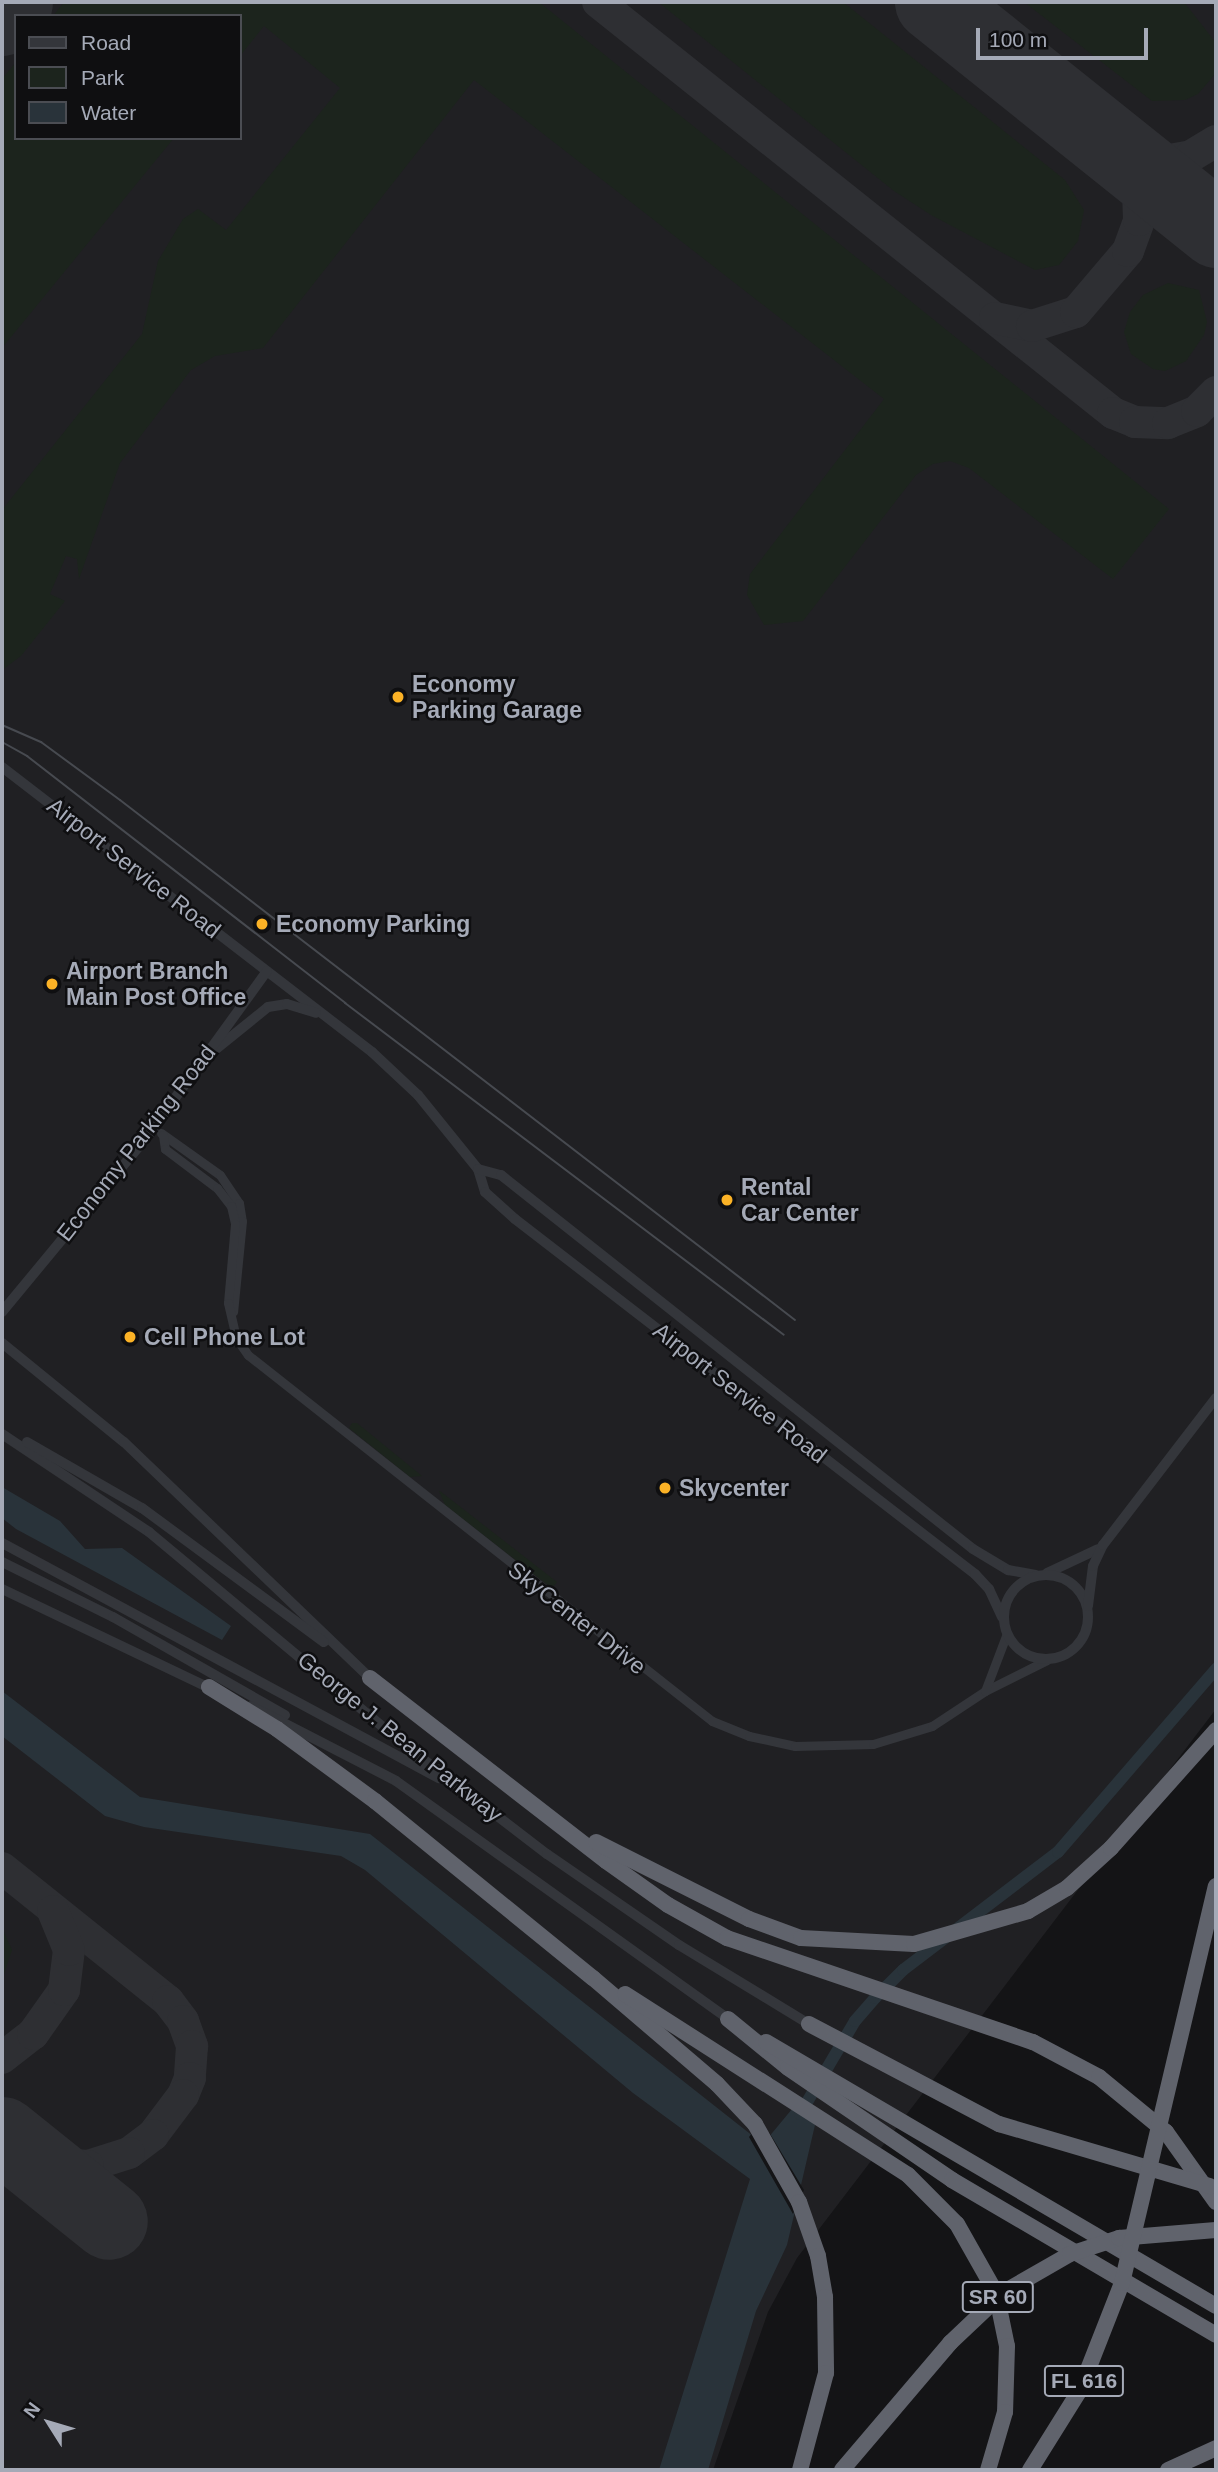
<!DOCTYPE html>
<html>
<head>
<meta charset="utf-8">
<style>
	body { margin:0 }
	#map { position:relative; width:1218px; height:2472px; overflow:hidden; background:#141416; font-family:Helvetica,sans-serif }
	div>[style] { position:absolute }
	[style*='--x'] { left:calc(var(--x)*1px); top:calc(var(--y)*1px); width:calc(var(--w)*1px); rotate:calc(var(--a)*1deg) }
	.built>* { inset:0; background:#202023 }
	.green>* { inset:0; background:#1c241d }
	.water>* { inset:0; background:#29333a }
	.pier>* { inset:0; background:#141416 }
	.canal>* { height:12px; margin:-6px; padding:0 6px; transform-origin:6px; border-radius:6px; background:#29333a }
	.taxiway>* { height:32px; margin:-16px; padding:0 16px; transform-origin:16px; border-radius:16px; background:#2e2f33 }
	.runway>* { height:77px; margin:-38.5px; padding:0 38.5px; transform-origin:38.5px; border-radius:38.5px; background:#2e2f33 }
	.minor>* { height:9px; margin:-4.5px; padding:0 4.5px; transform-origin:4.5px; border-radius:4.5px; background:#34363b }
	.tertiary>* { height:10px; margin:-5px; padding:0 5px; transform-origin:5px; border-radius:5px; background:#34363b }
	.tertiary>.ring { margin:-5px; padding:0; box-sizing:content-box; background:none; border:10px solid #34363b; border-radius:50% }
	.motorway>* { height:16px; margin:-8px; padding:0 8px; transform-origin:8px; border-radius:8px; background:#60636c }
	.tram>* { height:2px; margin:-1px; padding:0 1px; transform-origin:1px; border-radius:1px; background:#474a50 }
	.dots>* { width:19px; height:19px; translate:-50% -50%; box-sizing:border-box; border:4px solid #0f0f11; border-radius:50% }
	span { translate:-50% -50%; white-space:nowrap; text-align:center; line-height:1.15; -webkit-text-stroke:5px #0f0f11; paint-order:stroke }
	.shield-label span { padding:2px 5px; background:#0f0f11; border:2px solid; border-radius:5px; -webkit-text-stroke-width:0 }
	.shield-label { font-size:21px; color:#a5aab7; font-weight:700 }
	.poi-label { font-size:23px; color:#a5aab7; font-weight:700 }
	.left { translate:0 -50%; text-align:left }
	.street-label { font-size:23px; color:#a5aab7 }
	.frame { position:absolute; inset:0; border:4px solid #a5aab7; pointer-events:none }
	.legend { position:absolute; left:14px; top:14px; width:228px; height:126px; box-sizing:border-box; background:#0f0f11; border:2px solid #4b4d53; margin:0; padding:9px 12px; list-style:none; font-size:21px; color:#a5aab7 }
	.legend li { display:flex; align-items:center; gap:14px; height:35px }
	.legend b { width:35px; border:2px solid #4b4d53 }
	.north { position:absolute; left:14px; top:2388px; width:70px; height:70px; -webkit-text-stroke:5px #0f0f11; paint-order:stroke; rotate:307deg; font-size:19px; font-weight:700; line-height:28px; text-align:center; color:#a5aab7 }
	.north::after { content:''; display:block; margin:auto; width:24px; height:32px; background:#a5aab7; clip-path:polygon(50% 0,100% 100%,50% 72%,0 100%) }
	.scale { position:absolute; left:976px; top:28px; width:172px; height:32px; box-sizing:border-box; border:4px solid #a5aab7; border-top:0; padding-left:9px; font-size:21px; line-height:24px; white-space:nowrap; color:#a5aab7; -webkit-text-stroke:5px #0f0f11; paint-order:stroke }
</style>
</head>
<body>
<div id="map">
	<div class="built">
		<div style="clip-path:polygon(evenodd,2px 2px,1216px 2px,1216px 1709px,797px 2258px,768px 2312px,713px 2470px,2px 2470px,2px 2px,16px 16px,240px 16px,240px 138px,16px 138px,16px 16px)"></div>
	</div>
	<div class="green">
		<div style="clip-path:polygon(64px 2px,539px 2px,1169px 509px,1113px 579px,969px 468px,950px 461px,933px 464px,916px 475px,803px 621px,764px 625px,747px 595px,750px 574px,884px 399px,474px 80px,263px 348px,215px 356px,191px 370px,120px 463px,79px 579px,77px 559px,66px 556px,50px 594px,65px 601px,21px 656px,2px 670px,2px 510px,142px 334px,158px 261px,183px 219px,198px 209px,226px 230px,340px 88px,264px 26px,240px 56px,240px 16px,53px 16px)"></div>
		<div style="clip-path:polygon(658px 2px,843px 2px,1065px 180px,1084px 210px,1078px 241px,1059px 265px,1035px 270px,931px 215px,894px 191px)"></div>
		<div style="clip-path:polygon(1024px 2px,1184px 2px,1216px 43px,1216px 73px,1198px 94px,1185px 100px,1152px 101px)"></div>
		<div style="clip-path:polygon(16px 62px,16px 138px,174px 138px,2px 348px,2px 79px)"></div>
		<div style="clip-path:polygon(1168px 283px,1199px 290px,1207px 322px,1204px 335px,1186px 361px,1165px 371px,1153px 369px,1131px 354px,1124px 332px,1130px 312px,1143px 295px)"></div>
		<div style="clip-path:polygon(352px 1423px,357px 1423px,422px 1476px,410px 1477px,349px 1428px)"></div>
		<div style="clip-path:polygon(439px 1491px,440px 1491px,557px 1582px,552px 1588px,540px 1579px,445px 1505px)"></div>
		<div style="clip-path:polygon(2px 1928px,12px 1950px,2px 1980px)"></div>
	</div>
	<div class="water">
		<div style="clip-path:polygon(2px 1487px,60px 1521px,85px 1549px,122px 1548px,231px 1626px,222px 1640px,16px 1529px,2px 1518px)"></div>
		<div style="clip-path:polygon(2px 1691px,140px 1797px,370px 1834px,763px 2144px,797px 2103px,815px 2125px,787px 2245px,756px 2311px,708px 2470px,659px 2470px,750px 2179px,633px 2093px,365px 1870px,341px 1856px,144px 1827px,105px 1816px,2px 1736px)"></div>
	</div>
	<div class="pier">
		<div style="clip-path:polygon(753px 2132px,762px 2139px,769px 2132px,804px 2190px,793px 2214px,749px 2137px)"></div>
	</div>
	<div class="canal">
		<div style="--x:800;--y:2114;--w:108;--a:-59.4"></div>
		<div style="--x:855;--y:2021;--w:30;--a:-49"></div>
		<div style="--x:875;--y:1998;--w:40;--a:-45"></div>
		<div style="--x:903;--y:1970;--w:195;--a:-37.3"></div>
		<div style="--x:1058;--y:1852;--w:242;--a:-49.2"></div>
	</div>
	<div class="taxiway">
		<div style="--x:598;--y:2;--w:659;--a:38.59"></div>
		<div style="--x:1113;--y:413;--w:24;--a:22"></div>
		<div style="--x:1135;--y:422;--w:33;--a:2"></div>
		<div style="--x:1168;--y:423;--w:31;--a:-22"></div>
		<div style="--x:1197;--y:411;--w:27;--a:-45"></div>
		<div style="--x:1113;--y:143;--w:31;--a:27"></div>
		<div style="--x:1141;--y:157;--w:23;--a:10"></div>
		<div style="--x:1164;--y:161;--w:27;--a:-10"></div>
		<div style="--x:1191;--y:156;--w:29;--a:-31"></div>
		<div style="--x:995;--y:318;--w:38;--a:12"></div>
		<div style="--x:1032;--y:326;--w:46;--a:-17.7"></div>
		<div style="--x:1076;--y:312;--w:80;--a:-49.6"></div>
		<div style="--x:1128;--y:251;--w:33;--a:-70"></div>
		<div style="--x:1139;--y:220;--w:30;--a:-92"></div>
		<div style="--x:1138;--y:190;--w:36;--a:-117"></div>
		<div style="--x:1122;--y:158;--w:120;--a:-140.7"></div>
		<div style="--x:2;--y:1868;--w:213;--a:38.7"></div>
		<div style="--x:168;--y:2001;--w:25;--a:53"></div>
		<div style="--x:183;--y:2021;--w:27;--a:70"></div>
		<div style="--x:192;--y:2046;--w:32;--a:94"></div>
		<div style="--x:190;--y:2078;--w:18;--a:112"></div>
		<div style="--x:183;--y:2095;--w:50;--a:126.9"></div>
		<div style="--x:153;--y:2135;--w:30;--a:143"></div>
		<div style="--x:129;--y:2153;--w:43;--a:162.4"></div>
		<div style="--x:88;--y:2166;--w:40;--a:-175.7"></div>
		<div style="--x:48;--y:2163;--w:23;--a:-160"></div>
		<div style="--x:2;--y:2058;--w:39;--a:-38"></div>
		<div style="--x:33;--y:2034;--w:54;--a:-54.8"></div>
		<div style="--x:64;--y:1990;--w:40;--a:-82.9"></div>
		<div style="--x:69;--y:1950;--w:42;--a:-112.3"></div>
	</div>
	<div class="runway">
		<div style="--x:933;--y:2;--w:363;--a:38.7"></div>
		<div style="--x:2;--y:17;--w:19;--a:-51"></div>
		<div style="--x:2;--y:2135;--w:137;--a:38.8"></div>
	</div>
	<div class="minor">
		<div style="--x:161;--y:1133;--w:72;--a:35.4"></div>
		<div style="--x:220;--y:1175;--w:34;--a:56"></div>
		<div style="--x:239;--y:1203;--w:18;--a:81"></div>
		<div style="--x:242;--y:1221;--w:91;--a:95.6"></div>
		<div style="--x:163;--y:1135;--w:14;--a:82"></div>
		<div style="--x:165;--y:1149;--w:65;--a:36.9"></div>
		<div style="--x:217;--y:1188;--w:23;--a:52"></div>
		<div style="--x:231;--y:1206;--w:18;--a:77"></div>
		<div style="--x:235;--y:1224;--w:79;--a:95.1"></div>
		<div style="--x:228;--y:1303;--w:36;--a:77"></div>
		<div style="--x:236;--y:1338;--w:21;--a:55"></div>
		<div style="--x:248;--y:1355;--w:591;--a:38.27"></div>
		<div style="--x:712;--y:1721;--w:40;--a:22"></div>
		<div style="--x:749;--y:1736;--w:47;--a:12.3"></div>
		<div style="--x:795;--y:1746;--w:78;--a:-1.5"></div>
		<div style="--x:873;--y:1744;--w:62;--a:-17"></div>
		<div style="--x:932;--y:1726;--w:64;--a:-33.4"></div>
		<div style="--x:985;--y:1691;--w:69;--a:-26.6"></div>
		<div style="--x:985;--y:1691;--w:62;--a:-69.2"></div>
	</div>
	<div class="tertiary">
		<div style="--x:2;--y:767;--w:467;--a:37.6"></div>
		<div style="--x:372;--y:1052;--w:63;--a:43.1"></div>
		<div style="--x:418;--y:1095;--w:95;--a:51"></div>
		<div style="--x:478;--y:1169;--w:24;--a:73"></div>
		<div style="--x:485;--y:1192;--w:40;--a:42"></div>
		<div style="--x:515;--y:1219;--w:581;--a:37.66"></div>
		<div style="--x:975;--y:1574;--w:21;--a:47"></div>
		<div style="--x:989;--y:1589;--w:31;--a:65"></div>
		<div style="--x:216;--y:1049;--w:67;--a:-38.9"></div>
		<div style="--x:268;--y:1007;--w:19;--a:-9"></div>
		<div style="--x:287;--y:1004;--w:30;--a:17"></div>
		<div style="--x:478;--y:1169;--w:24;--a:15"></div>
		<div style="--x:501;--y:1175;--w:602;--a:38.39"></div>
		<div style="--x:973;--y:1549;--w:41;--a:31"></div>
		<div style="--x:1008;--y:1570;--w:28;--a:10"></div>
		<div style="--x:2;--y:1312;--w:231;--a:-50.4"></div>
		<div style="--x:149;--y:1134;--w:201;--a:-54.1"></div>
		<div style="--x:2;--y:1343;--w:157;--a:39.1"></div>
		<div style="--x:124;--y:1442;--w:341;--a:43.8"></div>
		<div style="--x:2;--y:1434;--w:177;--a:33.7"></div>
		<div style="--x:149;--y:1532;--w:334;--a:39.8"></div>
		<div style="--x:406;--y:1746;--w:178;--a:37.5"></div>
		<div style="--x:547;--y:1854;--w:160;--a:34.6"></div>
		<div style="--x:679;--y:1945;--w:152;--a:31.3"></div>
		<div style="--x:27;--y:1442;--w:133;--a:29.9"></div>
		<div style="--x:142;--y:1508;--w:226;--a:36.4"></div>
		<div style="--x:2;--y:1543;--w:496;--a:28.3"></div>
		<div style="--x:2;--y:1562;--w:124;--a:26.4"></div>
		<div style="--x:113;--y:1617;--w:198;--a:29.7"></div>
		<div style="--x:1047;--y:1573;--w:56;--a:-25.2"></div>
		<div class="ring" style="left:1004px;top:1575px;width:74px;height:74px"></div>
		<div style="--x:2;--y:1589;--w:235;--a:25.5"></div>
		<div style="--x:1088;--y:1606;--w:40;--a:-82.9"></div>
		<div style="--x:1093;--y:1566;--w:23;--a:-65"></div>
		<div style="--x:1103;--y:1545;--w:185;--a:-52.5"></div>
		<div style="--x:251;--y:1706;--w:163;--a:27.3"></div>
		<div style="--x:396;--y:1781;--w:408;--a:35.6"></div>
	</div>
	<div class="motorway">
		<div style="--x:370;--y:1678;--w:299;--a:37.8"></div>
		<div style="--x:606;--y:1861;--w:76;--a:35.4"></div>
		<div style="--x:668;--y:1905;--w:68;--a:29.2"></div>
		<div style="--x:727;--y:1938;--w:323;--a:18.8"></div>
		<div style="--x:1033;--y:2042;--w:75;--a:27.9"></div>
		<div style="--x:1099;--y:2077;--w:87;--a:39.4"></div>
		<div style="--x:1166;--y:2132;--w:86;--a:54.5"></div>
		<div style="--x:209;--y:1687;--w:80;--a:31.7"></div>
		<div style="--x:277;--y:1729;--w:122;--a:36.3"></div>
		<div style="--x:375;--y:1801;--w:281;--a:39.1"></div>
		<div style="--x:593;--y:1978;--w:163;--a:40.5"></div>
		<div style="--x:717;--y:2084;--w:55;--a:46.5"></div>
		<div style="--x:755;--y:2124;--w:90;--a:60.6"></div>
		<div style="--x:799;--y:2202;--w:57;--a:70.6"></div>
		<div style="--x:818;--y:2256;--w:42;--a:80.3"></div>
		<div style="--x:825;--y:2297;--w:76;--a:89.2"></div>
		<div style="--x:826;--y:2373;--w:100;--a:105"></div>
		<div style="--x:596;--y:1842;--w:171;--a:26.7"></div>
		<div style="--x:749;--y:1919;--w:55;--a:20.1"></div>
		<div style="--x:801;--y:1938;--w:113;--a:3"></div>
		<div style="--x:914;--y:1944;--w:119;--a:-16.1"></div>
		<div style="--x:1028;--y:1911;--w:45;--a:-30.5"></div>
		<div style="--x:1067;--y:1888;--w:59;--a:-42.3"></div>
		<div style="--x:1111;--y:1848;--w:158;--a:-48.3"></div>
		<div style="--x:625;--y:1994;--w:336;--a:32.6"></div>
		<div style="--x:908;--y:2175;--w:69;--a:45"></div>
		<div style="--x:957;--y:2224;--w:79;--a:60.5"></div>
		<div style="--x:996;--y:2293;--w:54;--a:78.3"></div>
		<div style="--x:1007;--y:2346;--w:66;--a:91.7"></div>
		<div style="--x:1005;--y:2412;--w:60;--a:106.3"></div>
		<div style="--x:728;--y:2019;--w:77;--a:39.2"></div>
		<div style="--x:788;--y:2068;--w:199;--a:34.3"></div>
		<div style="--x:952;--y:2180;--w:306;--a:30.4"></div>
		<div style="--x:809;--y:2024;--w:215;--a:27.8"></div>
		<div style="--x:999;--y:2124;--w:220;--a:16.4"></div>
		<div style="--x:766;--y:2042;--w:522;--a:30.4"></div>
		<div style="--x:842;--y:2470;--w:167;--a:-49.6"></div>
		<div style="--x:950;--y:2343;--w:74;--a:-43.4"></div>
		<div style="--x:1004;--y:2292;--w:76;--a:-29.9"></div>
		<div style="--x:1070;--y:2254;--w:52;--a:-18.1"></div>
		<div style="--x:1119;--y:2238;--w:97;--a:-4.7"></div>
		<div style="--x:1030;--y:2470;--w:94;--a:-58"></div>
		<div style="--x:1080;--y:2390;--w:115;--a:-68.6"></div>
		<div style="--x:1122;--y:2283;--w:408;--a:-76.7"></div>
		<div style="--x:1168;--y:2470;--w:53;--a:-24.6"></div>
	</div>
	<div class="tram">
		<div style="--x:2;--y:725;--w:43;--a:23.6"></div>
		<div style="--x:41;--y:742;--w:98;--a:36.3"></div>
		<div style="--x:120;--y:800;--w:852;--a:37.61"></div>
		<div style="--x:2;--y:742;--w:29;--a:29"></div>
		<div style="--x:27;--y:756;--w:403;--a:37.8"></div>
		<div style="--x:345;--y:1003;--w:550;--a:37.1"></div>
	</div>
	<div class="dots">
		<div style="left:398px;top:697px;background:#fbb226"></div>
		<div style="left:262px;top:924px;background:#fbb226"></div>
		<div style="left:52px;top:984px;background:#fbb226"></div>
		<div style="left:727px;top:1200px;background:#fbb226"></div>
		<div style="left:130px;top:1337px;background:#fbb226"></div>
		<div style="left:665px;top:1488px;background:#fbb226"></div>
	</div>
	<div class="shield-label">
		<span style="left:998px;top:2297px">SR 60</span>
		<span style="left:1084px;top:2381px">FL 616</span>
	</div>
	<div class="poi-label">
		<span class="left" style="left:412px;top:697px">Economy<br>Parking Garage</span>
		<span class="left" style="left:276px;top:924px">Economy Parking</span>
		<span class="left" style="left:66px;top:984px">Airport Branch<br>Main Post Office</span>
		<span class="left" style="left:741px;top:1200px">Rental<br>Car Center</span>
		<span class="left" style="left:144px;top:1337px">Cell Phone Lot</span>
		<span class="left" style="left:679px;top:1488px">Skycenter</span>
	</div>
	<div class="street-label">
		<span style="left:134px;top:868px;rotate:38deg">Airport Service Road</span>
		<span style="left:136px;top:1143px;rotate:-52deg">Economy Parking Road</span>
		<span style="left:740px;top:1393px;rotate:38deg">Airport Service Road</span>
		<span style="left:577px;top:1618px;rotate:38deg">SkyCenter Drive</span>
		<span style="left:400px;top:1737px;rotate:39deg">George J. Bean Parkway</span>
	</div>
	<div class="frame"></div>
	<ul class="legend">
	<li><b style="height:9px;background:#34363b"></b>Road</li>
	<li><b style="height:19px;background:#1c241d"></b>Park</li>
	<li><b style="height:19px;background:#29333a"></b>Water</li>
	</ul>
	<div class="north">N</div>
	<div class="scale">100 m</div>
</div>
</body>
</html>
